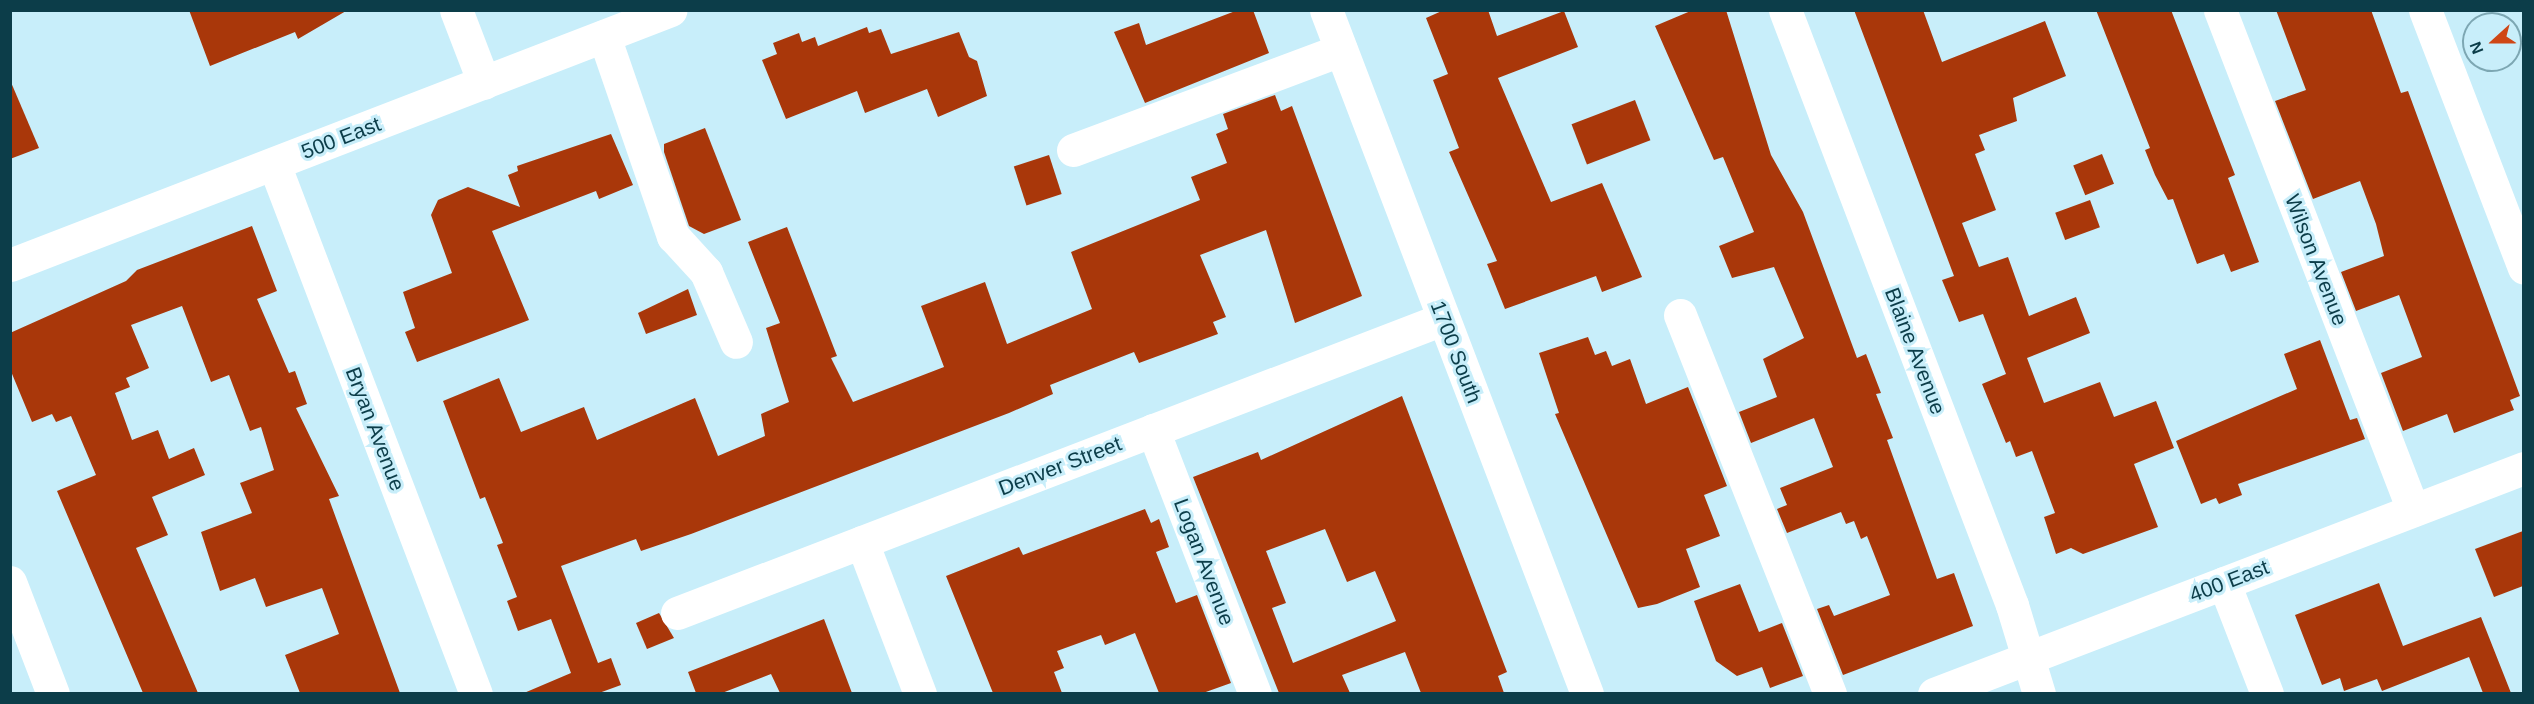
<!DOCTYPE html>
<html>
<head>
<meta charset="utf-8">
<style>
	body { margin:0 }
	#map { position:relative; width:2534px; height:704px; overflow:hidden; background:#c8eefa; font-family:Arial,sans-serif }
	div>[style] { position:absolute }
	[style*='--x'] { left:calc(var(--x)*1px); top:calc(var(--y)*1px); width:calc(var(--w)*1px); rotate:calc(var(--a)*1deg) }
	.building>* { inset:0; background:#a9370a; transform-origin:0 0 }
	.minor>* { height:33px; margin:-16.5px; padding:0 16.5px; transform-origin:16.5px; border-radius:16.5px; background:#fff }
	span { translate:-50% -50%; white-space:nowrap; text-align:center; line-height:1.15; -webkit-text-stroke:6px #c8eefa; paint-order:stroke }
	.street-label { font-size:21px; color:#0c3d49 }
	.frame { position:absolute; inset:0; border:12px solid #0c3d49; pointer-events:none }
	.north { position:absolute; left:2462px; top:12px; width:60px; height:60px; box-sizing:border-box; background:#c8eefa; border:2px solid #7da7b3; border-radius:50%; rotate:249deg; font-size:16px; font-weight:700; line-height:24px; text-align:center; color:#0c3d49 }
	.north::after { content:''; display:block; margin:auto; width:21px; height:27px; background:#cf4716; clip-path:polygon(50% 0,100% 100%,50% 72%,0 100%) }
</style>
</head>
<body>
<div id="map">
	<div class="building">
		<div style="clip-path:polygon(189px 10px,346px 10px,346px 11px,298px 39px,295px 32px,210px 66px)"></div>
		<div style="clip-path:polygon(1238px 10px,1253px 10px,1269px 53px,1145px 103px,1114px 32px,1139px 23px,1146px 45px)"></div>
		<div style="clip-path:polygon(1444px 10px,1488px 10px,1497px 36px,1564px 11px,1578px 47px,1498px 78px,1551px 202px,1602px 183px,1642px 277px,1602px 292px,1596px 276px,1505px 309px,1487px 264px,1497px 261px,1449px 152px,1459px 148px,1433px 80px,1448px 74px,1426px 18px)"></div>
		<div style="clip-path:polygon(1693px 10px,1726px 10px,1771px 155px,1803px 212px,1857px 358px,1866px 354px,1881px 393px,1876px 394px,1893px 438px,1887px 440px,1937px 579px,1954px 573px,1973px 626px,1843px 675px,1817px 609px,1829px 605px,1834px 616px,1890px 595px,1867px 536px,1861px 539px,1854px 521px,1846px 524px,1841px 512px,1787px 533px,1777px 509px,1787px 505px,1780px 488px,1833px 467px,1814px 418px,1751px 443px,1739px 412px,1777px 397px,1763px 359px,1804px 338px,1774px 267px,1732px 278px,1719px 246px,1754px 232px,1723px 157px,1714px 160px,1655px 26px)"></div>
		<div style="clip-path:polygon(1854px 10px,1923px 10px,1942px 62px,2045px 21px,2066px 76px,2013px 98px,2017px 121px,1979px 135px,1985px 150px,1975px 154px,1996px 210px,1962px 223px,1979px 267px,2008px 257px,2029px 316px,2076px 297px,2090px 333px,2027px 358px,2044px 403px,2100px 382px,2114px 417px,2156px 401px,2174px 448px,2134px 464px,2158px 527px,2083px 554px,2071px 548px,2056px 554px,2044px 517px,2055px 513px,2032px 451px,2016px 457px,2010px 441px,2006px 443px,1982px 384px,2006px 374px,1983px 314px,1959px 322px,1942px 280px,1954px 276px)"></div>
		<div style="clip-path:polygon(2096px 10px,2171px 10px,2235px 175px,2228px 178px,2259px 262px,2231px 272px,2224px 254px,2197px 264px,2173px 199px,2168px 200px,2155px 175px,2145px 150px,2150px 148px)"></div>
		<div style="clip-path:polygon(2276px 10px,2371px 10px,2401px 93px,2408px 91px,2520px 396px,2510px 400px,2514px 410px,2454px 433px,2447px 414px,2403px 431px,2381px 373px,2422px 357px,2399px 295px,2356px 311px,2341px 272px,2384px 256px,2376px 224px,2360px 181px,2313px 199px,2275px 101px,2306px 90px)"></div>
		<div style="clip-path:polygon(867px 27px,869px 33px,881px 29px,891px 54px,959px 32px,969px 57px,977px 61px,987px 96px,938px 117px,927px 89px,865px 113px,857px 91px,786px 119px,762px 60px,777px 54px,773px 43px,799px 33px,802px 42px,815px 37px,818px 46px)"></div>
		<div style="clip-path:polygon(10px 80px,39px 148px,10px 159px)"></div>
		<div style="clip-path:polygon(1275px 95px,1281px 111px,1292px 106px,1362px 296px,1295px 323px,1266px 230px,1200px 255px,1226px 317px,1213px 322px,1218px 334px,1139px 363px,1134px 352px,1050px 385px,1053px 394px,1009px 413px,691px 534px,641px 551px,636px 539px,561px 566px,598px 663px,611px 658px,621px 685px,599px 693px,524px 693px,571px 673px,551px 619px,518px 631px,507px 601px,517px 597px,497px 545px,503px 543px,485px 497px,480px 499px,443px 401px,499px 378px,521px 432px,584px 407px,597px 440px,695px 398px,718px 456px,765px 436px,761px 414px,789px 402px,766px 328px,780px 323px,748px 242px,787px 227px,837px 356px,831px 358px,853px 402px,944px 367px,921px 306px,985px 282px,1007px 344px,1092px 309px,1071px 252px,1200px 200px,1191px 177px,1227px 163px,1216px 134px,1228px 129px,1223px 114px)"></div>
		<div style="left:1635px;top:100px;width:43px;height:68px;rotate:69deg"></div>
		<div style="clip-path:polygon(705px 128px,741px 220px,704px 234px,689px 226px,664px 152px,664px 144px)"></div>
		<div style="clip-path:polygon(611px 134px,633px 185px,599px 199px,596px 191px,492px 231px,529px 320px,417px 362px,405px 332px,415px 328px,403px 292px,452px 273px,431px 215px,438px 200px,468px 187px,520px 207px,508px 175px,518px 171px,517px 166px)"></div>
		<div style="left:2102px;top:154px;width:32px;height:31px;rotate:68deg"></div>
		<div style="left:1049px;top:155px;width:41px;height:37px;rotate:72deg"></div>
		<div style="left:2090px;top:200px;width:29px;height:37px;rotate:70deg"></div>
		<div style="clip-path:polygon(252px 226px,277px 291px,257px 299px,289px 373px,295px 371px,307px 404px,296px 408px,339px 496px,329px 499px,400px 693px,300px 693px,285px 655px,339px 634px,322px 588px,266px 607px,255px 578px,220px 591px,201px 532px,252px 513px,240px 483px,274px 470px,261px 427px,250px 431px,229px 375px,211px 382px,182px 306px,131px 325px,149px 368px,126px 378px,130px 387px,115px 393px,132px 440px,158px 430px,169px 459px,194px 448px,205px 475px,152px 497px,168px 535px,136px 548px,198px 693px,143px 693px,57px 491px,96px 475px,71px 416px,56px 422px,52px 414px,32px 422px,10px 369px,10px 333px,126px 281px,137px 270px)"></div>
		<div style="clip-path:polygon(688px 289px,697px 315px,646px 334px,638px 313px)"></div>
		<div style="clip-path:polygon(1588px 337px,1595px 355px,1606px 351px,1612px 366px,1630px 359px,1646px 404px,1688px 387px,1727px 486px,1704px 495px,1720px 536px,1686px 549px,1700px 587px,1657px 604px,1638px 608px,1555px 414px,1559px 413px,1539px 353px)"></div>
		<div style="clip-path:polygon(2320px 340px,2350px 420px,2357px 418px,2365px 439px,2238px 484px,2242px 495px,2219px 504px,2216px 498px,2201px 504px,2176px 441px,2297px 389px,2284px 354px)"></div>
		<div style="clip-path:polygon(evenodd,1402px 396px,1507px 672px,1498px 676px,1504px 693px,1421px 693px,1405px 652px,1342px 675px,1350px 693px,1279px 693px,1193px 477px,1258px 452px,1261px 460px,1402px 396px,1325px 529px,1347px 582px,1375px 571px,1396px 621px,1293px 663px,1272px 608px,1286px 603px,1266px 551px,1325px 529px)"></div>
		<div style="clip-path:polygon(1145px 509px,1151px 523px,1159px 519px,1169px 547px,1156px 552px,1176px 603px,1197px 595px,1231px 683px,1203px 693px,1159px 693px,1135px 633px,1105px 645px,1101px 635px,1057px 651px,1064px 668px,1054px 672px,1062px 693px,993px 693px,946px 576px,1019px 547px,1023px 555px)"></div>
		<div style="clip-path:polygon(2523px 531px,2523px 586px,2494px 597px,2475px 549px)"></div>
		<div style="clip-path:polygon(2379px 583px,2403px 646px,2481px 617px,2511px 693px,2483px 693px,2469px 657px,2382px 691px,2377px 679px,2344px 691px,2340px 678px,2322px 685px,2295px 615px)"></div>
		<div style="clip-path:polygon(1740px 584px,1759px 632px,1782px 623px,1803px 676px,1770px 688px,1762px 667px,1737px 676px,1716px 661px,1694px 601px)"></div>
		<div style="clip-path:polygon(659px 613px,674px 638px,647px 649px,636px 623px)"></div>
		<div style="clip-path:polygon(824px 619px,852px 693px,780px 693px,771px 674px,722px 693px,696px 693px,688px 672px)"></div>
	</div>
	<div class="minor">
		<div style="--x:456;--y:10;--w:78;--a:69"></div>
		<div style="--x:1326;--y:10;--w:732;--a:69.11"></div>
		<div style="--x:1785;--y:10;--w:637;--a:69.12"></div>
		<div style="--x:2012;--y:605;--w:93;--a:73.1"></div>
		<div style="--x:2220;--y:10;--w:536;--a:68.89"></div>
		<div style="--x:2425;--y:10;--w:276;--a:69"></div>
		<div style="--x:604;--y:36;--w:212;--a:71"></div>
		<div style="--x:673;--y:236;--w:49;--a:47.5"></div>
		<div style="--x:706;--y:272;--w:76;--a:66.8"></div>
		<div style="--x:1073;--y:150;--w:286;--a:-20.5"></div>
		<div style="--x:274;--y:164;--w:567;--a:69.14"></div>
		<div style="--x:10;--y:265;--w:708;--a:-21.1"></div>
		<div style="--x:1680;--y:315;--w:408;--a:68.4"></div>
		<div style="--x:1153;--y:430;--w:283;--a:68.9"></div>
		<div style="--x:862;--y:542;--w:163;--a:69.1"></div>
		<div style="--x:10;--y:582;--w:120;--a:69"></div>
		<div style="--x:2224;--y:583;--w:119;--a:68.8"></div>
		<div style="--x:677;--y:613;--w:820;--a:-21"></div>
		<div style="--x:1934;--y:694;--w:632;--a:-20.96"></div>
	</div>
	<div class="street-label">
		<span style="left:341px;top:138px;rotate:-21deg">500 East</span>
		<span style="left:2316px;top:260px;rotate:69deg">Wilson Avenue</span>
		<span style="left:1915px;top:351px;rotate:69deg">Blaine Avenue</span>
		<span style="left:1456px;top:352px;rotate:69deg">1700 South</span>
		<span style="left:375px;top:429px;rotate:69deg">Bryan Avenue</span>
		<span style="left:1060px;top:466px;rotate:-21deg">Denver Street</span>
		<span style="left:1204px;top:562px;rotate:69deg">Logan Avenue</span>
		<span style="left:2229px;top:581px;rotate:-21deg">400 East</span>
	</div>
	<div class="frame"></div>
	<div class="north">N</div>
</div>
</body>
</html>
